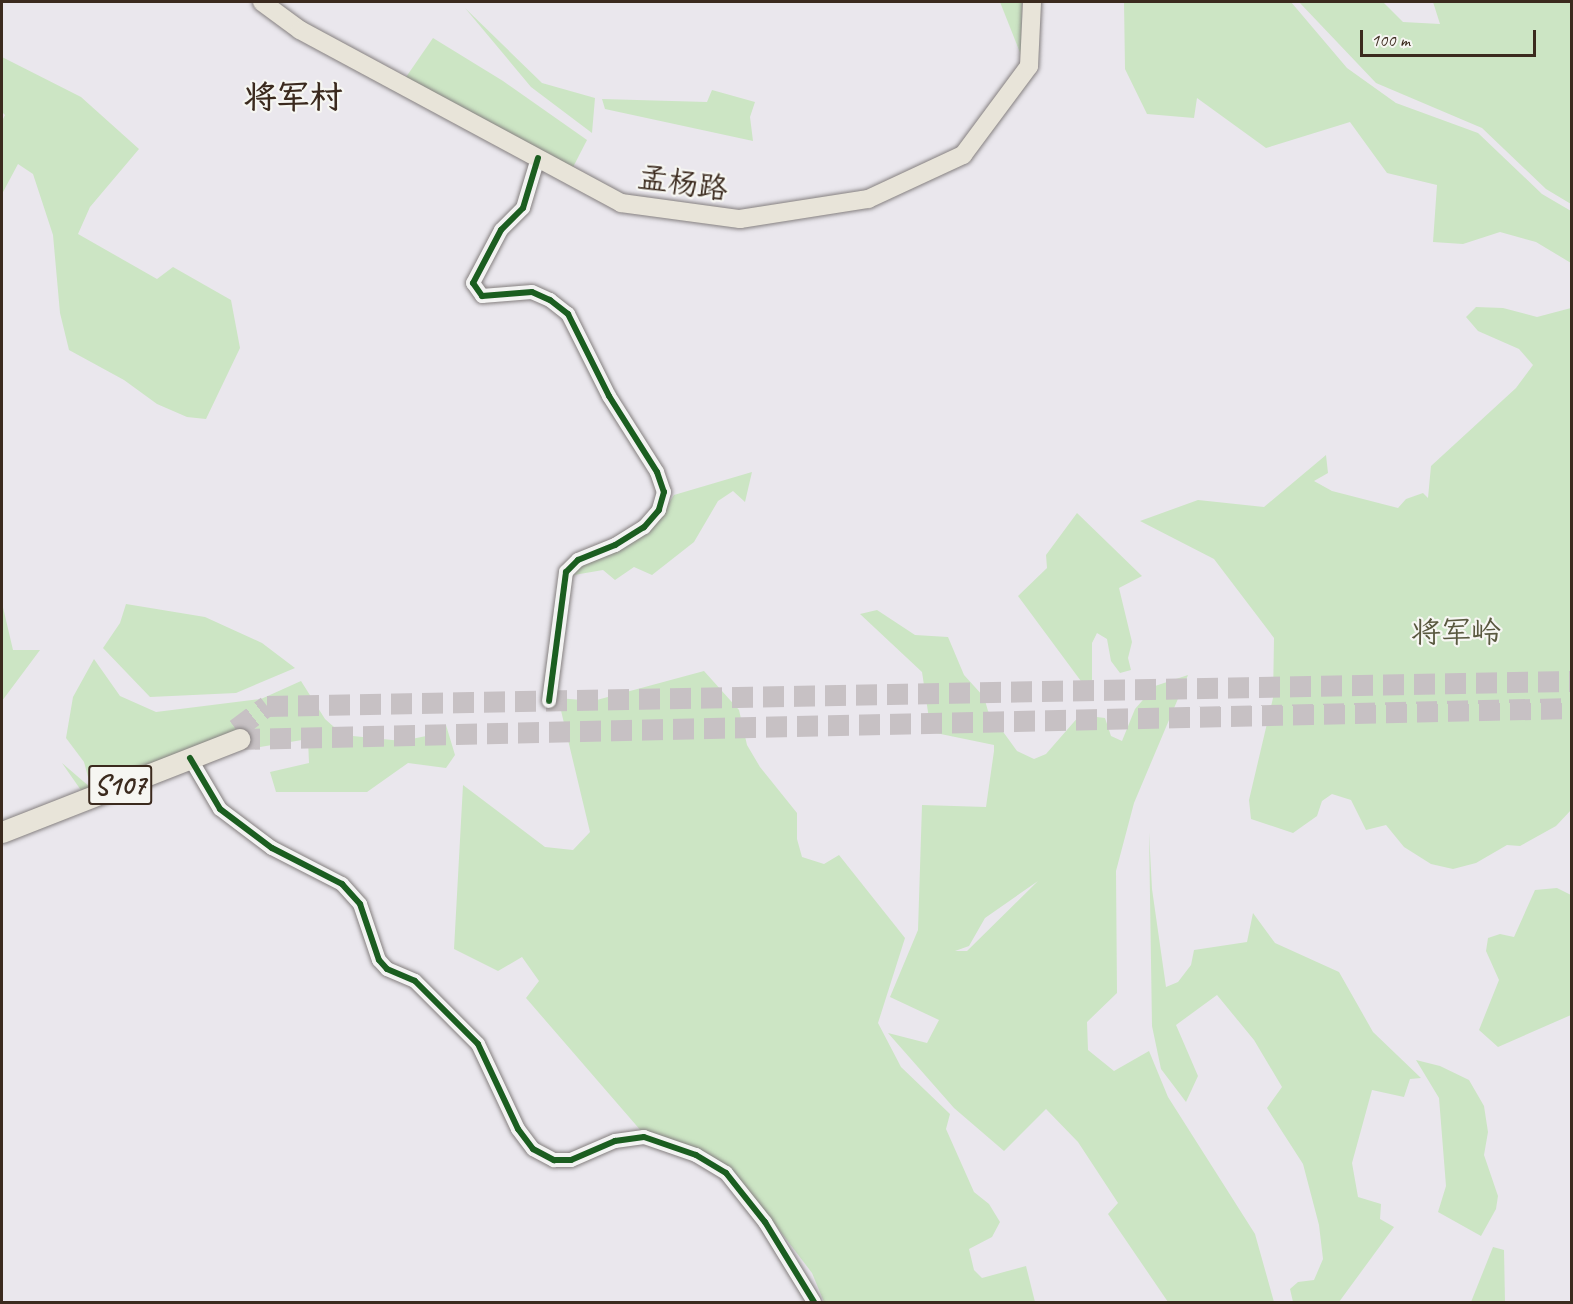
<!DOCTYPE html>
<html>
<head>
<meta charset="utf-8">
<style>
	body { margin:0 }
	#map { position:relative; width:1573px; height:1304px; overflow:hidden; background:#eae7ed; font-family:Caveat,"LXGW WenKai TC",sans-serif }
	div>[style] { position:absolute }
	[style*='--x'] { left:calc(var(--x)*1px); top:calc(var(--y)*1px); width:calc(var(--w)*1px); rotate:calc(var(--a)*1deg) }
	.green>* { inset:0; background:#cce5c4 }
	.highway-tunnel>* { height:21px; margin-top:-10.5px; transform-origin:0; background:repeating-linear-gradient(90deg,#c7c1c4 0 21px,transparent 0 31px) }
	.roads { filter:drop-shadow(0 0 2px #858080) drop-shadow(0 0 2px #858080) }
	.minor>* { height:14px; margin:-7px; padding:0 7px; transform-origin:7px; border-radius:7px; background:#f3f3f2 }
	.major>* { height:18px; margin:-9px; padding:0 9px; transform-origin:9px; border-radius:9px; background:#e8e4d9 }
	.highway>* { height:21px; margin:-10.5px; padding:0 10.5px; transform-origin:10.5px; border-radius:10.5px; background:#e8e4d9 }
	.cycleway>* { height:6px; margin:-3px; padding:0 3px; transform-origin:3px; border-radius:3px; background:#1b5e20 }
	span { translate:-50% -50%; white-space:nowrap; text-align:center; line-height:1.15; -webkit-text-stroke:4.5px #f6f6f2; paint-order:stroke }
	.shield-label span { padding:2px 4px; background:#f6f6f2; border:2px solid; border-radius:4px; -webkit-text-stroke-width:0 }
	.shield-label { font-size:28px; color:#3b2a1e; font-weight:700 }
	.street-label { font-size:30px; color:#3b2a1e }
	.park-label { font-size:30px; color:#59583f }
	.quarter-label { font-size:33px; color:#3b2a1e; font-weight:700 }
	.frame { position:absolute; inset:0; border:3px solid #3b2a1e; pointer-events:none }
	.scale { position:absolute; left:1360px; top:30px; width:176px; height:27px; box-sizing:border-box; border:3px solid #3b2a1e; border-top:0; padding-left:8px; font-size:18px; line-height:21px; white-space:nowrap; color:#3b2a1e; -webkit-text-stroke:4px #f6f6f2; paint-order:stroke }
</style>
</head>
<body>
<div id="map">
	<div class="green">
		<div style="clip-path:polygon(1000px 2px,1022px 2px,1021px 55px)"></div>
		<div style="clip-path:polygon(1124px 2px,1291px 2px,1347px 68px,1396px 103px,1478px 133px,1542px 194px,1571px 211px,1571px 263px,1536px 242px,1500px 232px,1463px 244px,1433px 242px,1437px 185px,1387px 173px,1350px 122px,1266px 148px,1197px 98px,1194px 118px,1147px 114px,1125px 69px)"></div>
		<div style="clip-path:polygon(1299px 2px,1383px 2px,1403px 22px,1440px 24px,1433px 2px,1571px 2px,1571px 204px,1546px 189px,1482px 128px,1376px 83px)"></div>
		<div style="clip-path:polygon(465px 8px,542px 83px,595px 98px,592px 133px,531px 87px)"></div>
		<div style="clip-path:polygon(433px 38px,503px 81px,587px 140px,570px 173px,404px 80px)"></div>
		<div style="clip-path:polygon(2px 57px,81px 97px,139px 149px,90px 207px,78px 234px,157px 279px,173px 267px,231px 300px,240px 348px,206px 419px,187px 417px,157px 404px,124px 380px,69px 350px,60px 313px,53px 235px,33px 174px,18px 164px,2px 194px,2px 121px,5px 115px,2px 112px)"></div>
		<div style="clip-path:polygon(712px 90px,755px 102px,750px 117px,753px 141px,605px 109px,602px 99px,707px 102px)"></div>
		<div style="clip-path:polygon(1476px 307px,1503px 308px,1537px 317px,1571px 308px,1572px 809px,1556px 826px,1520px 846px,1507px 845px,1476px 863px,1453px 869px,1431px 864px,1404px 847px,1386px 825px,1366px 830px,1351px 800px,1332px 794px,1322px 801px,1317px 816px,1293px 833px,1251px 819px,1249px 800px,1273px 698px,1274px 638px,1214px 559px,1140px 521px,1198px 500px,1264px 507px,1326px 455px,1328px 473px,1314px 481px,1332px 491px,1398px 508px,1406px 499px,1423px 493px,1428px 498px,1431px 466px,1516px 388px,1533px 365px,1519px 349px,1478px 331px,1466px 317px)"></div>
		<div style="clip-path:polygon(752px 472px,745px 502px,733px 491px,718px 501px,694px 542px,652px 575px,634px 567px,615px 580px,603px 570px,574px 575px,579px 567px,649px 533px,674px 495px)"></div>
		<div style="clip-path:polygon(1077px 513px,1142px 576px,1119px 588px,1132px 642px,1128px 658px,1131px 670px,1120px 673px,1111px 661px,1107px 639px,1097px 633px,1092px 643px,1092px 696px,1018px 596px,1047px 568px,1046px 555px)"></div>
		<div style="clip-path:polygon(2px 603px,13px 650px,40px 650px,2px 701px)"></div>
		<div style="clip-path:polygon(126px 604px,205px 617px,262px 643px,295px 668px,236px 693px,150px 697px,103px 648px,120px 623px)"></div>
		<div style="clip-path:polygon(evenodd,877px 610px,915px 635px,948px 637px,964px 675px,984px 697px,988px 711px,1017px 751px,1034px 759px,1046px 754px,1080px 715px,1105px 718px,1111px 736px,1122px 741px,1135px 709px,1155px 686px,1188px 675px,1134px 803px,1116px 871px,1117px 993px,1087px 1022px,1088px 1050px,1114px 1071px,1149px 1051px,1168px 1097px,1255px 1234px,1274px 1302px,1168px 1302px,1108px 1214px,1118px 1203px,1078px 1142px,1046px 1109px,1004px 1151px,954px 1108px,888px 1033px,927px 1043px,939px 1020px,890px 997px,918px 930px,922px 805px,986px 807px,994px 751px,994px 745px,931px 732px,922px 672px,860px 614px,877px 610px,1038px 881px,967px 951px,955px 951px,969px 946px,985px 918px,1038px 881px)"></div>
		<div style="clip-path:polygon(94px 659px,120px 696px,156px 712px,261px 699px,301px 681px,325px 719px,343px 735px,402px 741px,431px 735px,446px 725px,455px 755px,446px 768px,408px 763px,367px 792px,276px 792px,270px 772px,309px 763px,308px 739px,218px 754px,85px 796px,62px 763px,91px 788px,84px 762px,66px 738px,73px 697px)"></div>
		<div style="clip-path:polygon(704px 671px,739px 710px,747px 745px,760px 767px,797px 813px,797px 839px,802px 857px,824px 864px,839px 855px,905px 938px,878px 1023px,901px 1067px,950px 1114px,946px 1129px,974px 1192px,989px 1204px,1000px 1222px,992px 1237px,969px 1249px,974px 1270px,982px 1278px,1026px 1266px,1035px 1302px,824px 1302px,812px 1273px,744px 1184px,721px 1162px,642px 1132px,526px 998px,539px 981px,522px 957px,498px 971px,454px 949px,463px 785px,545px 847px,573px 850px,590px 832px,558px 698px,593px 701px)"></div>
		<div style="clip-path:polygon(1149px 832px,1152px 889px,1166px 987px,1178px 982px,1191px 965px,1194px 950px,1247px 942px,1253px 913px,1275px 943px,1339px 972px,1373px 1032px,1421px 1078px,1410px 1079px,1404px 1097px,1372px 1090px,1352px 1163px,1358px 1197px,1381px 1204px,1380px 1219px,1394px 1227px,1339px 1302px,1293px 1302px,1290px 1289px,1298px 1282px,1314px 1280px,1323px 1259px,1319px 1225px,1303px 1164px,1267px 1108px,1282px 1087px,1254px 1040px,1217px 995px,1176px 1025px,1198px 1076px,1186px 1102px,1161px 1069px,1152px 1026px)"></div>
		<div style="clip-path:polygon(1557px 888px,1571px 895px,1571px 1015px,1498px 1047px,1479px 1030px,1499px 980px,1486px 951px,1488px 938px,1500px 934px,1514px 937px,1535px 890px)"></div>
		<div style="clip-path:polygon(1416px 1060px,1440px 1066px,1469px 1080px,1484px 1106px,1488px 1132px,1484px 1155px,1498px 1196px,1496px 1209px,1481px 1236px,1438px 1212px,1446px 1186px,1439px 1098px)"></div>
		<div style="clip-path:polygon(1493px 1247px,1504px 1250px,1505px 1302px,1471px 1302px)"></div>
	</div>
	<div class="highway-tunnel">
		<div style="--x:236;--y:729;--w:39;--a:-37"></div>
		<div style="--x:267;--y:706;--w:1305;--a:-1.1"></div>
		<div style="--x:239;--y:739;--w:1333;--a:-1.33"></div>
	</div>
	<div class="roads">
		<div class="minor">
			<div style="--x:538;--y:158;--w:52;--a:106.7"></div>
			<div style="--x:523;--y:208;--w:31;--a:135"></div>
			<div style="--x:501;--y:230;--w:60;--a:117.8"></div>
			<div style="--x:473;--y:283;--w:16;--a:55"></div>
			<div style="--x:482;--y:296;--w:50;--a:-4.6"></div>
			<div style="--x:532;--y:292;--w:20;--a:24"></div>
			<div style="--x:550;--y:300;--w:23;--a:38"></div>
			<div style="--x:568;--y:314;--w:92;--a:63.4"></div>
			<div style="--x:609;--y:396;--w:90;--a:57.7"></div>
			<div style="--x:657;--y:472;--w:21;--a:71"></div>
			<div style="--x:664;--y:492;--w:19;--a:106"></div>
			<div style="--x:659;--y:510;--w:23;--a:131"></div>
			<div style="--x:644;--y:527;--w:34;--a:148"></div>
			<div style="--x:615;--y:545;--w:40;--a:158"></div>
			<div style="--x:578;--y:560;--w:17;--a:135"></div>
			<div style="--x:566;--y:572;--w:130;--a:97.5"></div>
			<div style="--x:190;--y:758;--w:59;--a:59.5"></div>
			<div style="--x:220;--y:809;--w:65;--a:36.9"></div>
			<div style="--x:272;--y:848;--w:79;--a:27.2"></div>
			<div style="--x:342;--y:884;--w:27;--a:48"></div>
			<div style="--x:360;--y:904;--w:59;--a:71.3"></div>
			<div style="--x:379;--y:960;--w:12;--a:48"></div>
			<div style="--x:387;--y:969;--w:30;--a:23"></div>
			<div style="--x:415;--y:981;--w:89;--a:45"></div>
			<div style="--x:478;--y:1044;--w:94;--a:64.8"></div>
			<div style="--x:518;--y:1129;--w:25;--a:53"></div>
			<div style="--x:533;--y:1149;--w:24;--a:28"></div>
			<div style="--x:554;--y:1160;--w:17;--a:0"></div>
			<div style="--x:571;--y:1160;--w:48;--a:-23.4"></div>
			<div style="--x:615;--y:1141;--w:29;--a:-8"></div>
			<div style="--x:644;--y:1137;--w:55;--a:19.1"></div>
			<div style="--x:696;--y:1155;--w:35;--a:31"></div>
			<div style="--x:726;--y:1173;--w:63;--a:51.5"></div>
			<div style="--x:765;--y:1222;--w:94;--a:58.5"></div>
		</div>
		<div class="major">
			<div style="--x:262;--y:2;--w:47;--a:36.4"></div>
			<div style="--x:300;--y:30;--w:365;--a:28.3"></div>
			<div style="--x:621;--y:203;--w:120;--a:7.7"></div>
			<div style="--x:740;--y:219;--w:130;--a:-8.9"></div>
			<div style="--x:868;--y:199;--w:105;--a:-24.9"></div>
			<div style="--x:963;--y:155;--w:111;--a:-53.4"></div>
			<div style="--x:1029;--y:66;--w:64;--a:-87.3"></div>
		</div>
		<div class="highway">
			<div style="--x:2;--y:832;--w:255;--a:-21.4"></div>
		</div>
	</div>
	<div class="cycleway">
		<div style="--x:538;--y:158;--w:52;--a:106.7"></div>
		<div style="--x:523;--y:208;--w:31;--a:135"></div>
		<div style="--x:501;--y:230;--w:60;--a:117.8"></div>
		<div style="--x:473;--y:283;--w:16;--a:55"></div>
		<div style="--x:482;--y:296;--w:50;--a:-4.6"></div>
		<div style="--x:532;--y:292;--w:20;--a:24"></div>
		<div style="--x:550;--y:300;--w:23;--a:38"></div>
		<div style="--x:568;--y:314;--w:92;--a:63.4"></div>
		<div style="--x:609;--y:396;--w:90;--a:57.7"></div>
		<div style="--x:657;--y:472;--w:21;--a:71"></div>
		<div style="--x:664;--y:492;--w:19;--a:106"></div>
		<div style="--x:659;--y:510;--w:23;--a:131"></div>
		<div style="--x:644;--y:527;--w:34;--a:148"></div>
		<div style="--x:615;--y:545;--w:40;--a:158"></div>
		<div style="--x:578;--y:560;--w:17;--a:135"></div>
		<div style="--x:566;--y:572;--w:130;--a:97.5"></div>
		<div style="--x:190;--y:758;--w:59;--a:59.5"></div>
		<div style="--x:220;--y:809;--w:65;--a:36.9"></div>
		<div style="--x:272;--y:848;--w:79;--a:27.2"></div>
		<div style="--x:342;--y:884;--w:27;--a:48"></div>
		<div style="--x:360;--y:904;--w:59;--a:71.3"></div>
		<div style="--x:379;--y:960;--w:12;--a:48"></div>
		<div style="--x:387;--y:969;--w:30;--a:23"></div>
		<div style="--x:415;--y:981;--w:89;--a:45"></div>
		<div style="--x:478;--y:1044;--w:94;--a:64.8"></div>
		<div style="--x:518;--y:1129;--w:25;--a:53"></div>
		<div style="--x:533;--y:1149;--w:24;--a:28"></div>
		<div style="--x:554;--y:1160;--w:17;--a:0"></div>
		<div style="--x:571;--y:1160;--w:48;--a:-23.4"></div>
		<div style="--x:615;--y:1141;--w:29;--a:-8"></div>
		<div style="--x:644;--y:1137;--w:55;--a:19.1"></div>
		<div style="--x:696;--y:1155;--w:35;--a:31"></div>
		<div style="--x:726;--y:1173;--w:63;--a:51.5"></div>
		<div style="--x:765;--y:1222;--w:94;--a:58.5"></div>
	</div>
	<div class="shield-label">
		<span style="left:120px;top:785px">S107</span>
	</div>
	<div class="street-label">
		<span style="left:683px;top:183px;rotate:8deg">孟杨路</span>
	</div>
	<div class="park-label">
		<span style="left:1456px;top:632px">将军岭</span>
	</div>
	<div class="quarter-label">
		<span style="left:293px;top:98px">将军村</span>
	</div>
	<div class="frame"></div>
	<div class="scale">100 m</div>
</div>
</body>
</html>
